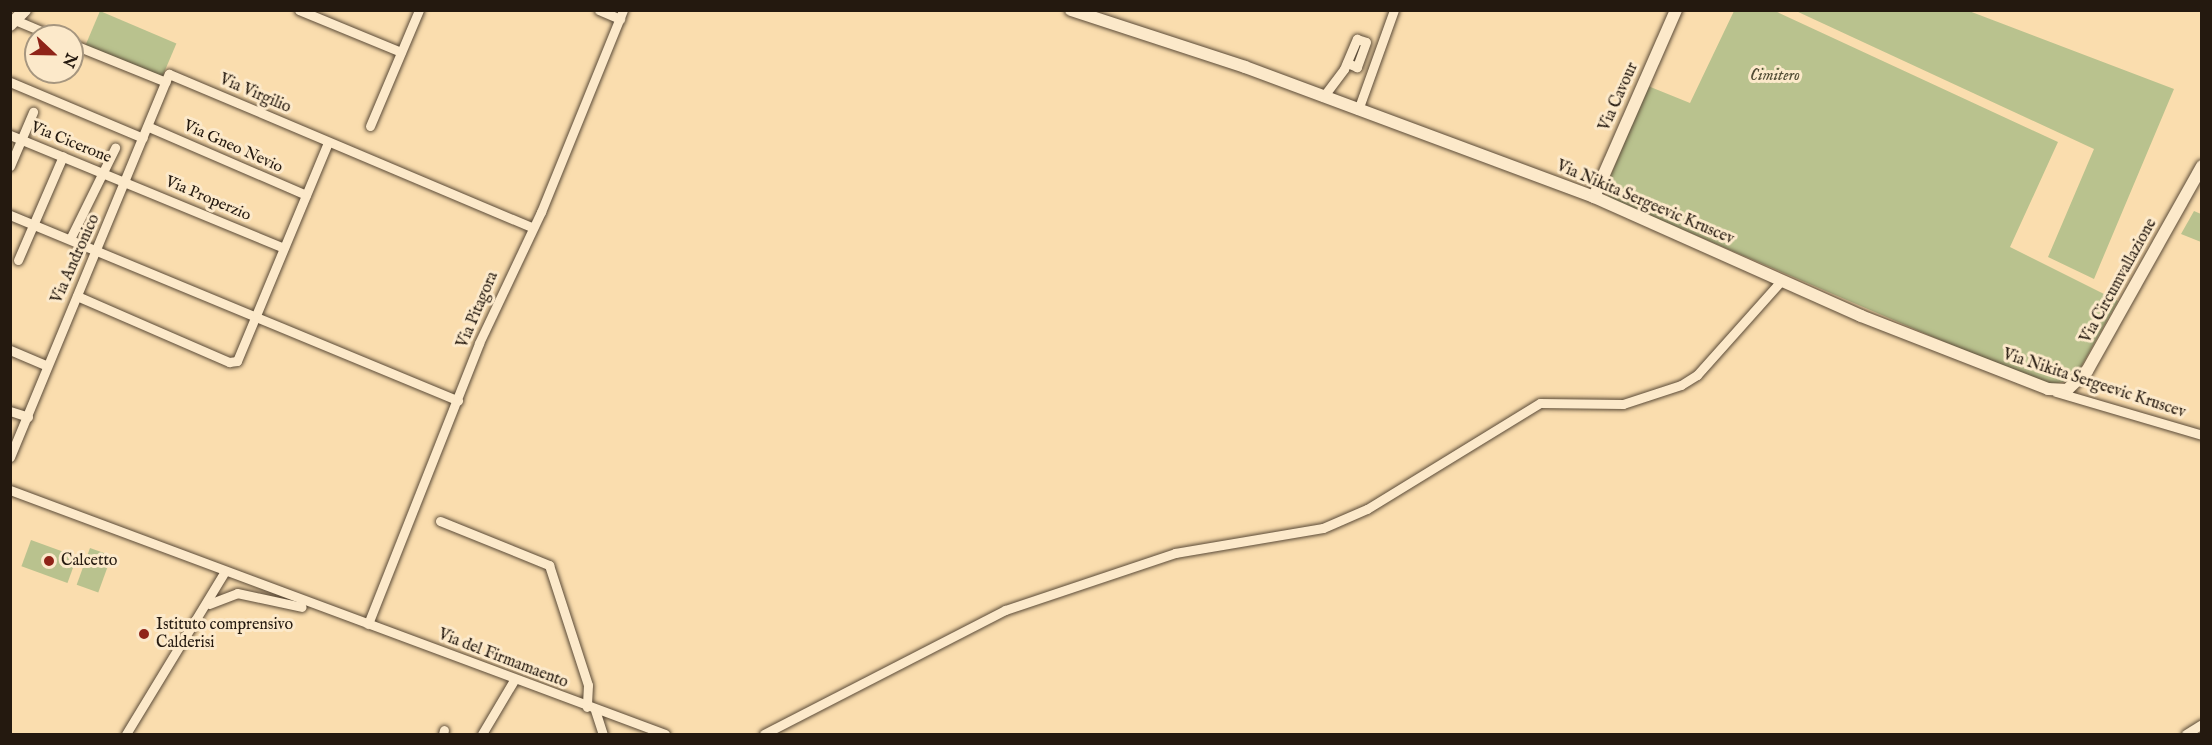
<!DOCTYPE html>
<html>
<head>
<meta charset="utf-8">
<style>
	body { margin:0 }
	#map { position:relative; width:2212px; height:745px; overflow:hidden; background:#faddae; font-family:"IM FELL English",serif }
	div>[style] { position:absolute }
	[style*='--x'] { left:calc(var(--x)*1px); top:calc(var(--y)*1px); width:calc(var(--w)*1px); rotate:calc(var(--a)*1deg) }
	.green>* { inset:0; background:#b9c28e; transform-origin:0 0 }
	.roads { filter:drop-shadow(0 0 2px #5a4a37) drop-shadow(0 0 2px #5a4a37) }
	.street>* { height:9px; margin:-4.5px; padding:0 4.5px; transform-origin:4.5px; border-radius:4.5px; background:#fce9ca }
	.secondary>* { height:12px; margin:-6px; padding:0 6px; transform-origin:6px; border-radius:6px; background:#fce9ca }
	.dots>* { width:16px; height:16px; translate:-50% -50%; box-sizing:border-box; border:3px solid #fce9ca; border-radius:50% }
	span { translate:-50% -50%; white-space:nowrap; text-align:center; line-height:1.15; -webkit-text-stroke:6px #fce9ca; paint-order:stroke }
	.park-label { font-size:16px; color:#514c35; font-style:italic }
	.street-label { font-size:16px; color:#24190f }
	.poi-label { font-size:16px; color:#24190f }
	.left { translate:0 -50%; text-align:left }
	.frame { position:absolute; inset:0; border:12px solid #24190f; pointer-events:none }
	.north { position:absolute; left:24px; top:24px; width:60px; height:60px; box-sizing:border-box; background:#fce9ca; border:2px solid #a6967f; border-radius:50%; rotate:112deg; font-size:16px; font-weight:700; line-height:24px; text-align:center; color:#24190f }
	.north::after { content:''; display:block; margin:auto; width:21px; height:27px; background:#8f2418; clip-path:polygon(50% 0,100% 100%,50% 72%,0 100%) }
</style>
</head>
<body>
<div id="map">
	<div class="green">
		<div style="left:100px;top:11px;width:83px;height:38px;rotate:23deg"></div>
		<div style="clip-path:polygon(1734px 11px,1775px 11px,2058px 142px,2010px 247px,2118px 301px,2081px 367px,2064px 382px,2045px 385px,1609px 198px,1606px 187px,1648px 86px,1690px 103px)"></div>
		<div style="clip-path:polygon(1796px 11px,1969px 11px,2174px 89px,2094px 279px,2048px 257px,2094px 149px)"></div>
		<div style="clip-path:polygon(2194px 211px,2201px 214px,2201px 242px,2181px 234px)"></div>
		<div style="left:31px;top:540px;width:49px;height:28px;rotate:20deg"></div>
		<div style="left:90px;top:548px;width:23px;height:39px;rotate:20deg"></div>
	</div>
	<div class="roads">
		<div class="street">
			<div style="--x:299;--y:10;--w:110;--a:22.4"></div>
			<div style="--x:599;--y:10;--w:23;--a:23"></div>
			<div style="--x:15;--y:20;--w:41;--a:22.8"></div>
			<div style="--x:72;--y:44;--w:101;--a:22"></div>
			<div style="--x:10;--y:82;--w:144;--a:22.8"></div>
			<div style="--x:1323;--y:97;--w:35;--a:-53"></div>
			<div style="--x:1344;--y:69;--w:33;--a:-67"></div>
			<div style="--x:1357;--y:39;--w:9;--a:18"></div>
			<div style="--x:1366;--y:42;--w:27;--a:110"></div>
			<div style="--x:1357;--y:67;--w:11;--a:-158"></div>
			<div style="--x:1358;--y:110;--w:106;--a:-70.2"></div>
			<div style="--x:370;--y:126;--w:126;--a:-67.1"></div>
			<div style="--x:149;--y:127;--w:171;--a:23.4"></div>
			<div style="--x:10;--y:135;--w:296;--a:22.4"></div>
			<div style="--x:10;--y:166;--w:59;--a:-66.9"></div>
			<div style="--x:10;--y:215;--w:485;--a:22.5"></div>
			<div style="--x:70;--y:239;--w:102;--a:-63.7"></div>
			<div style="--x:18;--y:260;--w:113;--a:-66.6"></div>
			<div style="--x:77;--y:296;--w:166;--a:23.5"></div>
			<div style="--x:229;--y:362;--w:8;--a:-7"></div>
			<div style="--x:237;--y:361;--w:237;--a:-67.4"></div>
			<div style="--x:10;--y:350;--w:39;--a:23"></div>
			<div style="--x:2056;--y:392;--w:152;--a:16.4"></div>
			<div style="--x:10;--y:411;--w:19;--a:18"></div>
			<div style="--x:10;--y:457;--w:415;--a:-67.5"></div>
			<div style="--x:169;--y:74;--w:395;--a:22.9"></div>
			<div style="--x:10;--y:490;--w:699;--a:20.43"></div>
			<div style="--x:440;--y:521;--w:118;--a:22"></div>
			<div style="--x:549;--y:565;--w:126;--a:72"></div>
			<div style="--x:588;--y:685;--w:22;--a:93"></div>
			<div style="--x:209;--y:604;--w:30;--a:-21"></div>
			<div style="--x:237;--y:593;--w:66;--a:12.2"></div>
			<div style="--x:368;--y:624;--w:302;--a:-68.4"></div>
			<div style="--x:479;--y:343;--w:145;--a:-64.7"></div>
			<div style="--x:541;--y:212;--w:218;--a:-67.9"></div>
			<div style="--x:595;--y:710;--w:25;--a:72"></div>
			<div style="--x:126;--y:734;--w:188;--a:-58.7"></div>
			<div style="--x:443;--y:734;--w:4;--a:-76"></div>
			<div style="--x:482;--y:734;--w:63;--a:-59.3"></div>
			<div style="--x:764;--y:734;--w:271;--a:-27.2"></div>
			<div style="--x:1005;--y:610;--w:179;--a:-18.5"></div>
			<div style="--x:1175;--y:553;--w:150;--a:-9.6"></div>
			<div style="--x:1323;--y:528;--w:48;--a:-23.4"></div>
			<div style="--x:1367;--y:509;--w:203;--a:-31.5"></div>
			<div style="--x:1540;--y:403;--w:83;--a:0.7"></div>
			<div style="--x:1623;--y:404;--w:61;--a:-18.1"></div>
			<div style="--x:1681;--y:385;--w:19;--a:-32"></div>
			<div style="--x:1697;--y:375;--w:126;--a:-48.2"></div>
			<div style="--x:2186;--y:734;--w:19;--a:-32"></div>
		</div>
		<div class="secondary">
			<div style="--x:1071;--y:10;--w:183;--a:18.1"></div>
			<div style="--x:1245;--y:67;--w:372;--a:20.4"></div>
			<div style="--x:1594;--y:197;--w:292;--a:24"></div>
			<div style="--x:1861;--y:316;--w:201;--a:21.3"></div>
			<div style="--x:2048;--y:389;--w:19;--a:3"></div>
			<div style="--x:2067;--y:390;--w:28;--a:-44"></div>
			<div style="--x:2087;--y:371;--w:235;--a:-60.7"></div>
			<div style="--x:10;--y:25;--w:21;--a:-45"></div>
			<div style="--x:1594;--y:197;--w:204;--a:-66.3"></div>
		</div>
	</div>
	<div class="dots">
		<div style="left:49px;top:561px;background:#8f2418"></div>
		<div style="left:144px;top:634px;background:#8f2418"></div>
	</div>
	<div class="park-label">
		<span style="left:1775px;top:76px">Cimitero</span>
	</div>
	<div class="street-label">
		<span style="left:255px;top:94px;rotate:23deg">Via Virgilio</span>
		<span style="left:1619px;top:97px;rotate:-66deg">Via Cavour</span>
		<span style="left:71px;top:143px;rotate:22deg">Via Cicerone</span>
		<span style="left:233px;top:147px;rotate:24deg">Via Gneo Nevio</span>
		<span style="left:208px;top:199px;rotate:23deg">Via Properzio</span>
		<span style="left:1645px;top:203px;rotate:23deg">Via Nikita Sergeevic Kruscev</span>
		<span style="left:76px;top:259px;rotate:-66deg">Via Andronico</span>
		<span style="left:2119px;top:281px;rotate:-61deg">Via Circumvallazione</span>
		<span style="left:478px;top:310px;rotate:-67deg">Via Pitagora</span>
		<span style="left:2094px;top:384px;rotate:18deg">Via Nikita Sergeevic Kruscev</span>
		<span style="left:503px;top:659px;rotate:21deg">Via del Firmamaento</span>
	</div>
	<div class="poi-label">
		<span class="left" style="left:61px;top:561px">Calcetto</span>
		<span class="left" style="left:156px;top:634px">Istituto comprensivo<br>Calderisi</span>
	</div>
	<div class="frame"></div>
	<div class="north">N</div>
</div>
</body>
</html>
